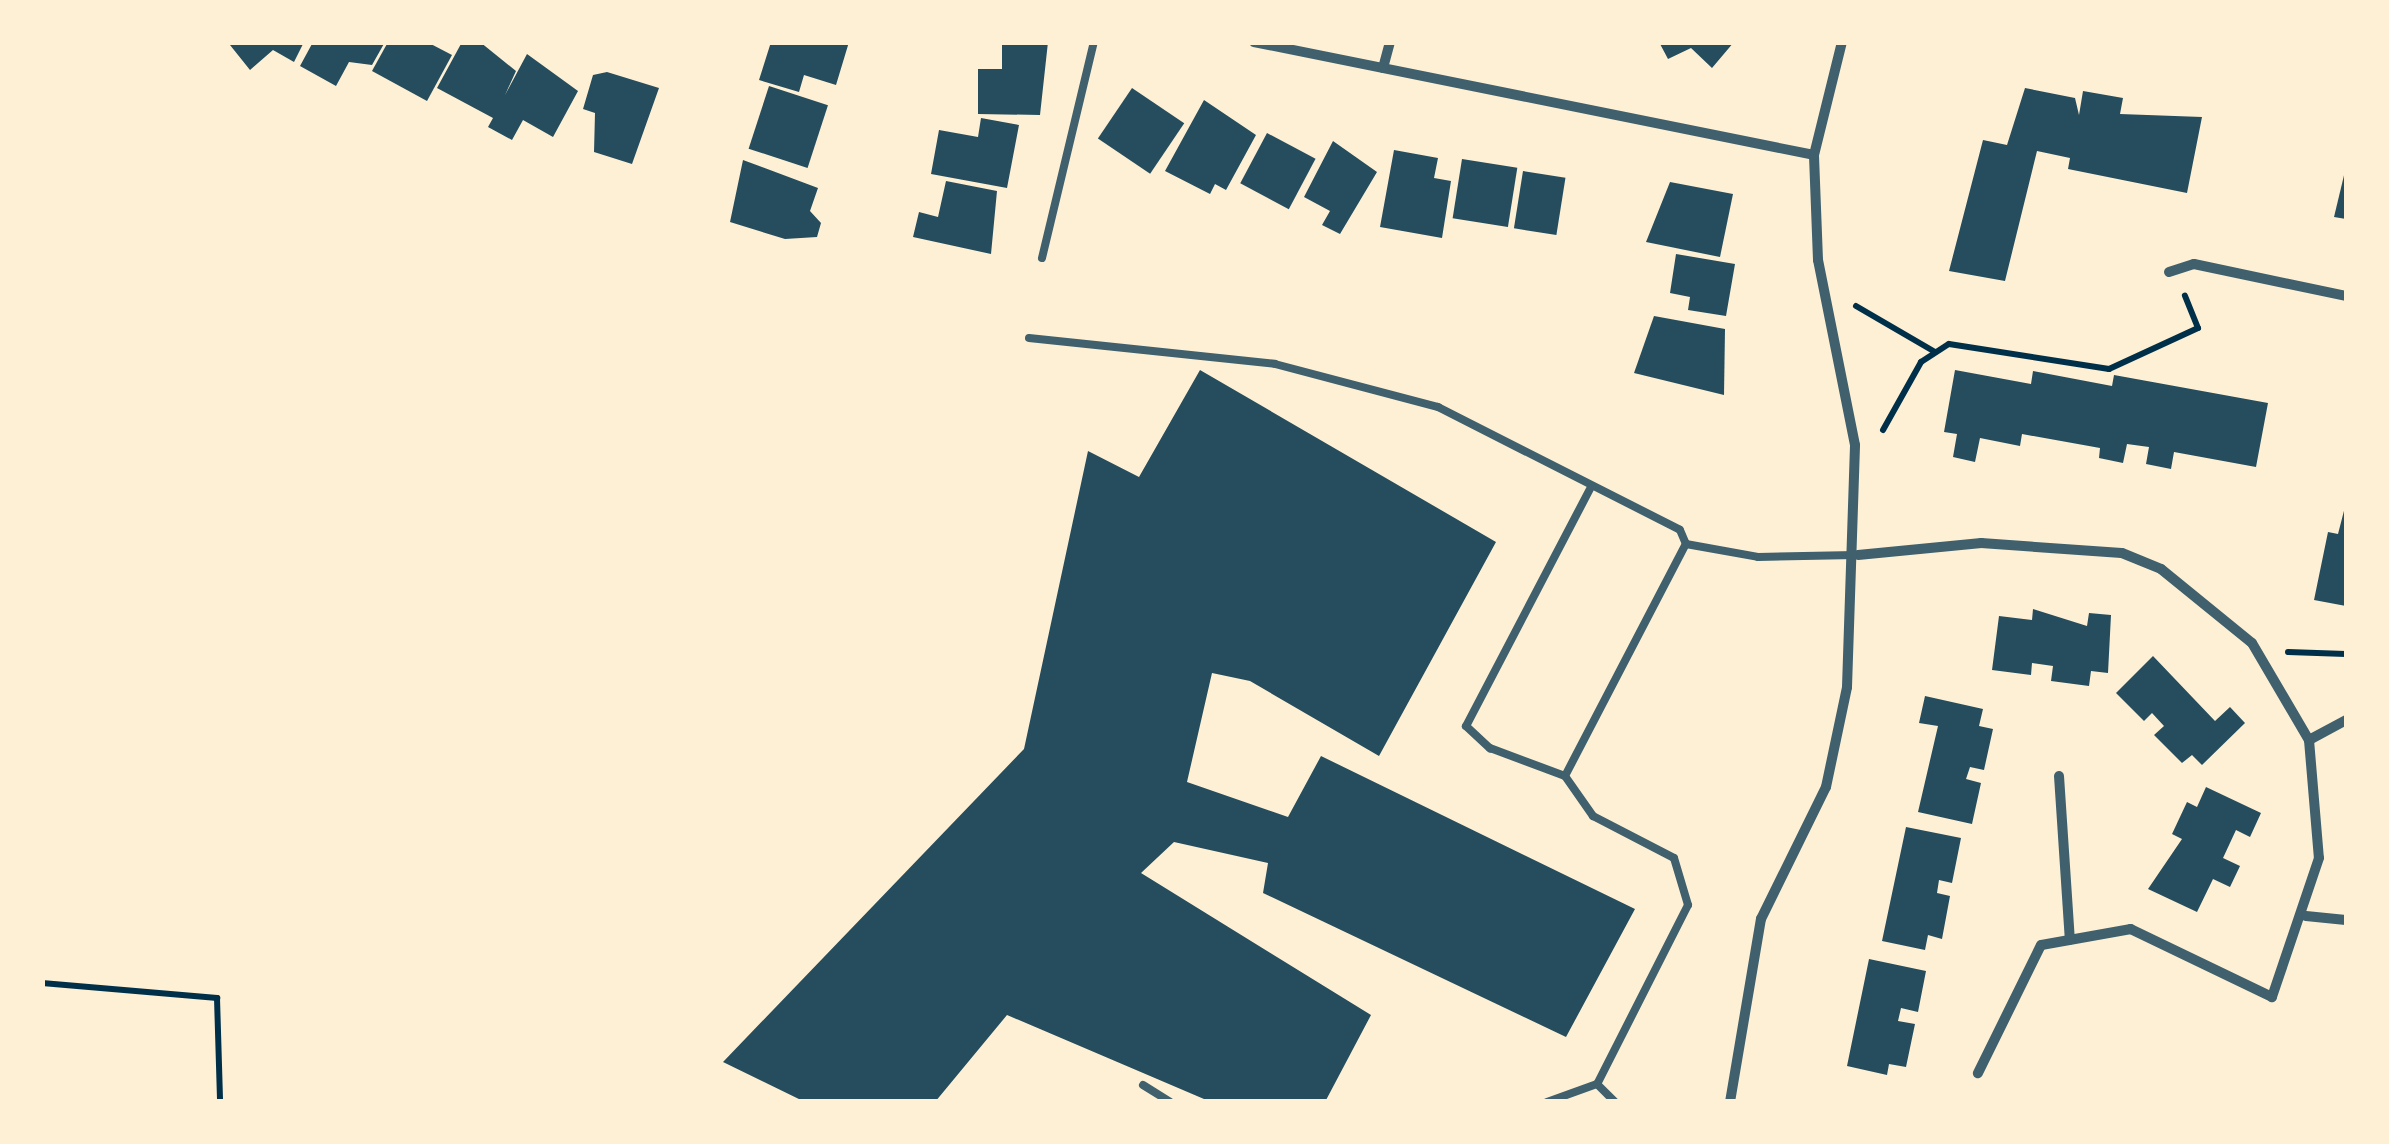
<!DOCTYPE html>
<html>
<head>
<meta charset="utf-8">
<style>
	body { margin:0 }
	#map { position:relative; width:2389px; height:1144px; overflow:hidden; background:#fdf0d5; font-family:"Golos Text",sans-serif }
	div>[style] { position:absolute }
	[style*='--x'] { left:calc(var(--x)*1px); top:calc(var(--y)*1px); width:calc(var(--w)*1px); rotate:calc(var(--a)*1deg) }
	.building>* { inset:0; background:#264d5e; transform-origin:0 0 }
	.path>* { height:6px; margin:-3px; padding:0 3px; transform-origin:3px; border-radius:3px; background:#003049 }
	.service>* { height:8px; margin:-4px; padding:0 4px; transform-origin:4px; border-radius:4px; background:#3f606c }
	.minor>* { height:10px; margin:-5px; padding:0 5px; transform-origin:5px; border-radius:5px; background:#3f606c }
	span { translate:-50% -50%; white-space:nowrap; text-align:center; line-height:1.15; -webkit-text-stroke:9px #fdf0d5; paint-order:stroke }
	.frame { position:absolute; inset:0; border:45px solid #fdf0d5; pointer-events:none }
</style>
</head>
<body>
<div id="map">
	<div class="building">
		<div style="clip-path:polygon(304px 42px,294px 62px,273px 50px,250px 70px,230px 45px)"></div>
		<div style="clip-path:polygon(313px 42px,385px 42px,372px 65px,349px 62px,336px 86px,300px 66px)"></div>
		<div style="clip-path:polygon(388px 42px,427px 42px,452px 55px,427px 101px,372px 71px)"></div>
		<div style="clip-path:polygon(462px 42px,480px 42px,516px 71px,505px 95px,527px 54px,578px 91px,553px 137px,523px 120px,512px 140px,488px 127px,493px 118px,437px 88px)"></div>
		<div style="clip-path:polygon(771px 42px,849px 42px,836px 85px,804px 75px,799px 92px,759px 80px)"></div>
		<div style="clip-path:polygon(1002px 42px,1048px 42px,1040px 115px,978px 114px,978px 69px,1002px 69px)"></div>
		<div style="clip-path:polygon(1659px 42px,1734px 42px,1712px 68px,1691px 48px,1668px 59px)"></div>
		<div style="clip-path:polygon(607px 72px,659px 88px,632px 164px,594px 152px,595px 113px,583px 109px,593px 75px)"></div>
		<div style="left:769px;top:86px;width:62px;height:66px;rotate:18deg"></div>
		<div style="left:1132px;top:88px;width:63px;height:61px;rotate:34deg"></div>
		<div style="clip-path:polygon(2025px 88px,2075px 98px,2079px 115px,2083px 91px,2123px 98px,2120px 114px,2202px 117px,2187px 193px,2068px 169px,2070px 158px,2037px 151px,2005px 281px,1949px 271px,1983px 140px,2007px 145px)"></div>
		<div style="clip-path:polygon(1204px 100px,1256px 135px,1226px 190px,1215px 184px,1210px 194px,1165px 171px)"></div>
		<div style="clip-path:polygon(981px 118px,1019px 125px,1007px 188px,931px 174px,939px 130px,978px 137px)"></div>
		<div style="left:1267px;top:133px;width:55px;height:57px;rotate:28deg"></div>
		<div style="clip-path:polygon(1333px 141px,1377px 172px,1340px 234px,1322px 225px,1330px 211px,1304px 197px)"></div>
		<div style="clip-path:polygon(1394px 150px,1438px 158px,1434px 178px,1451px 181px,1442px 238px,1380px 227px)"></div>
		<div style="left:1462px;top:159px;width:56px;height:60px;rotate:9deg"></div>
		<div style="clip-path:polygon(743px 160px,818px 188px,810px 211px,821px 223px,817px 237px,785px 239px,730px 222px)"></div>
		<div style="clip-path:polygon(2346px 167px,2346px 219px,2334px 217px)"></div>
		<div style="left:1523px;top:171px;width:43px;height:58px;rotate:9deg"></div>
		<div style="clip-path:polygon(946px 181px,997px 191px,991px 254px,913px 237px,919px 212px,938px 217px)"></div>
		<div style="clip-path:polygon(1670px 182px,1733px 194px,1720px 257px,1646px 242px)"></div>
		<div style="clip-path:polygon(1676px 254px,1735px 264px,1726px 316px,1688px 310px,1690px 297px,1670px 293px)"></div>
		<div style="clip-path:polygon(1654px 316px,1725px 329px,1724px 395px,1634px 373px)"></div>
		<div style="clip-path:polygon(1200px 370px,1496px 542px,1379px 756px,1250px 681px,1212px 673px,1187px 782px,1288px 817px,1321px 756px,1635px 909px,1566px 1037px,1263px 893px,1268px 863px,1174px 842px,1141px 873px,1371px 1015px,1325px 1102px,1211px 1102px,1007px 1015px,935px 1102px,805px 1102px,723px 1062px,1024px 749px,1088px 451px,1139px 477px)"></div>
		<div style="clip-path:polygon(1955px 370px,2031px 384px,2033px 371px,2112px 386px,2114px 375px,2268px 403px,2256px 467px,2174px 452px,2171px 469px,2146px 464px,2149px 447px,2127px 444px,2123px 463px,2099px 458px,2100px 448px,2022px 434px,2020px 446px,1980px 438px,1975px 462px,1953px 457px,1957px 434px,1944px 432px)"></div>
		<div style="clip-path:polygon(2346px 503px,2346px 606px,2314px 600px,2328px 532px,2338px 534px)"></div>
		<div style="clip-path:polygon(2033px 609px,2087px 626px,2089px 613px,2111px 615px,2108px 673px,2091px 671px,2089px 686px,2051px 681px,2053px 666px,2032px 663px,2031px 675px,1992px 670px,1999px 616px,2032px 620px)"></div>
		<div style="clip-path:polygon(2153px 656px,2215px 721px,2230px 707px,2245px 723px,2202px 765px,2192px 755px,2182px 763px,2154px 735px,2164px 726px,2152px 713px,2144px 721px,2116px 693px)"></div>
		<div style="clip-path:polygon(1925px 696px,1983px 709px,1979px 726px,1993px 729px,1984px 770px,1970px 767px,1966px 779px,1981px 783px,1972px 824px,1918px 812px,1938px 726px,1919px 723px)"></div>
		<div style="clip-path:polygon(2206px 787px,2261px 813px,2250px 837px,2236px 830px,2223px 858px,2240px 866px,2230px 887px,2213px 879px,2197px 912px,2148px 889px,2182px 839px,2172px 834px,2187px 802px,2197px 807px)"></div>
		<div style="clip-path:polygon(1906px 827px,1961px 838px,1952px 883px,1939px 880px,1937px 893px,1950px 896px,1942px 939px,1928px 935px,1925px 950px,1882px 941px)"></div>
		<div style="clip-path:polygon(1869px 959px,1926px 971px,1918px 1012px,1901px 1008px,1898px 1021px,1915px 1024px,1906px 1067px,1889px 1064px,1887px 1075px,1847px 1066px)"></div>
	</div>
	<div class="path">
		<div style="--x:1856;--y:306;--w:91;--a:30.2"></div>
		<div style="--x:1883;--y:430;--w:78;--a:-60.8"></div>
		<div style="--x:1921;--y:362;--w:33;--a:-33"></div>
		<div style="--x:1949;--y:344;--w:162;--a:8.9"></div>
		<div style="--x:2109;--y:369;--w:98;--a:-24.7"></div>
		<div style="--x:2198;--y:328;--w:35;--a:-112"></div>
		<div style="--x:2288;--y:652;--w:58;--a:2"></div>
		<div style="--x:42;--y:983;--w:176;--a:4.9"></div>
		<div style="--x:217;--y:998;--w:104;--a:88.3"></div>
	</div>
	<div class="service">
		<div style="--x:1042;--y:258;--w:222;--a:-76.5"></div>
		<div style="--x:1029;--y:338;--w:247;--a:6"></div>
		<div style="--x:1275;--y:364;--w:169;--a:14.8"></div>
		<div style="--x:1438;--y:407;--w:271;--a:26.9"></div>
		<div style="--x:1680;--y:530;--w:15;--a:67"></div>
		<div style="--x:1591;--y:487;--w:270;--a:117.6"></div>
		<div style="--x:1466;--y:726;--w:33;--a:43"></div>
		<div style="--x:1490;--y:748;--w:80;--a:20.5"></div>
		<div style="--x:1565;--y:776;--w:49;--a:55"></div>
		<div style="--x:1593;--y:816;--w:91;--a:27.4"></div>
		<div style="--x:1674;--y:858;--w:49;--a:73.4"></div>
		<div style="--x:1688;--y:905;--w:201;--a:116.9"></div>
		<div style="--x:1686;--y:544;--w:73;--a:10.2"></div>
		<div style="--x:1758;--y:557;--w:97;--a:-1.2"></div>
		<div style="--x:1565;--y:776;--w:262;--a:-62.5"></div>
		<div style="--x:1597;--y:1084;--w:25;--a:45"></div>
		<div style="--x:1143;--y:1085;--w:32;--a:32"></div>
		<div style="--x:1547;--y:1102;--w:53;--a:-19.8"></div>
	</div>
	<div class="minor">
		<div style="--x:1254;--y:42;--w:571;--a:11.41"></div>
		<div style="--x:1383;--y:68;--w:27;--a:-75"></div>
		<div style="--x:2169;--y:272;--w:26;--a:-18"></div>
		<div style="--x:2194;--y:264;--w:155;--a:11.9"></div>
		<div style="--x:1858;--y:555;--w:124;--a:-5.6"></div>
		<div style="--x:1981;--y:543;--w:141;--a:4.1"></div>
		<div style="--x:2122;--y:553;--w:42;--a:22.3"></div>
		<div style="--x:2161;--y:569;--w:117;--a:39.1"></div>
		<div style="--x:2252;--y:643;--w:113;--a:59.6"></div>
		<div style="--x:2309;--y:740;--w:118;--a:85.2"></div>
		<div style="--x:2319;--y:858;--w:147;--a:108.7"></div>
		<div style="--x:2272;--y:997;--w:157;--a:-154.3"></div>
		<div style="--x:2131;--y:929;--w:91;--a:169.9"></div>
		<div style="--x:2041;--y:945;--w:143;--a:116.2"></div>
		<div style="--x:2309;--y:740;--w:42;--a:-28.4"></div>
		<div style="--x:2059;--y:776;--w:164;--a:86.2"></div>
		<div style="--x:2306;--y:916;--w:40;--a:5.7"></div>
		<div style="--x:1730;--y:1102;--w:186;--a:-80.4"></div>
		<div style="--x:1761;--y:919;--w:147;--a:-63.8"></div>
		<div style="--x:1826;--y:787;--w:102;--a:-78.1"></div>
		<div style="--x:1847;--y:687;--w:242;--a:-88.1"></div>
		<div style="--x:1855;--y:445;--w:189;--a:-101.3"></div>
		<div style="--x:1818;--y:260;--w:105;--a:-92.2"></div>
		<div style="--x:1814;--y:155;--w:116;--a:-76.1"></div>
	</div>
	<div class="frame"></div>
</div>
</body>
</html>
